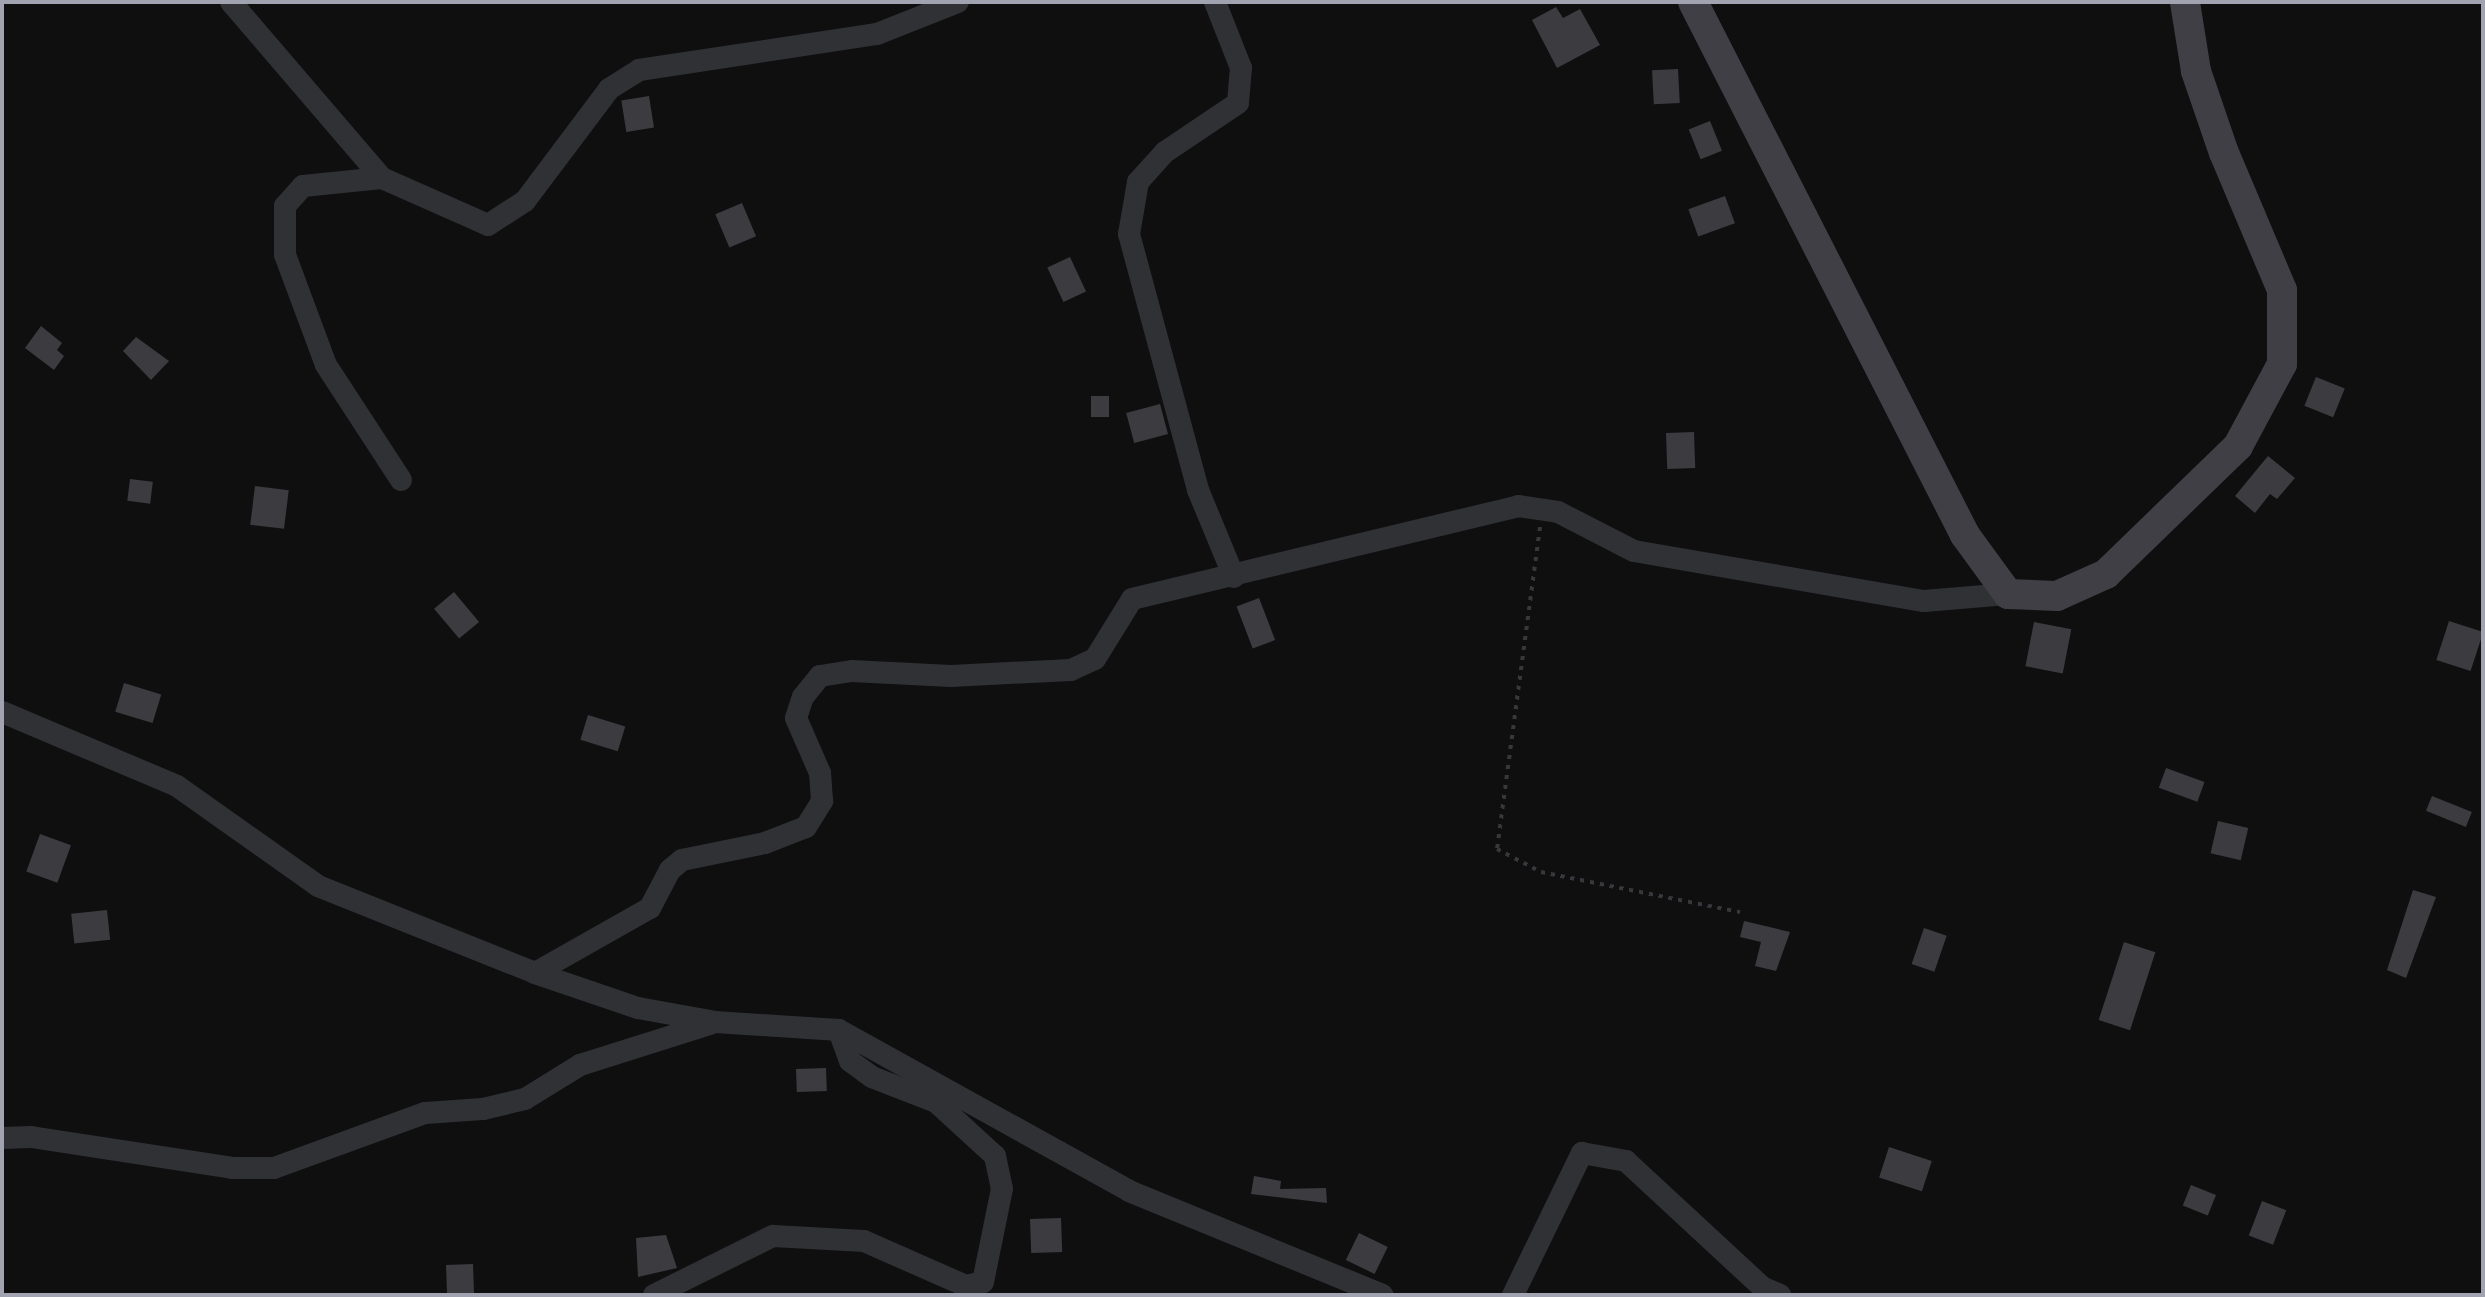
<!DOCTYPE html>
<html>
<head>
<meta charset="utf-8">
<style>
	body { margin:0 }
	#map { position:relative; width:2485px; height:1297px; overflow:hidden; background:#0f0f10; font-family:Inter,sans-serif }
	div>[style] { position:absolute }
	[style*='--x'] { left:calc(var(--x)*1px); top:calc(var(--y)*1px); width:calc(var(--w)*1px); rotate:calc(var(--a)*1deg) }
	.building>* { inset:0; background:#3c3c40; transform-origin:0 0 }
	.path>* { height:4px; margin-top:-2px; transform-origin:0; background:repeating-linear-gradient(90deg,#37373c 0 4px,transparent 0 10px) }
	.street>* { height:22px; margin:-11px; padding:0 11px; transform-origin:11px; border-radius:11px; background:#303135 }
	.secondary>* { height:30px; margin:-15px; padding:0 15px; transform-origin:15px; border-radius:15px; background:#3f3f45 }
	span { translate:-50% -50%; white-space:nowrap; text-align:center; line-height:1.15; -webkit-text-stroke:6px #0a0a0b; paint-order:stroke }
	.frame { position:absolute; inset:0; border:4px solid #a1a4b0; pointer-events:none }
</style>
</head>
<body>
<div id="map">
	<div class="building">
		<div style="clip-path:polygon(1556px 7px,1563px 18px,1580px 9px,1600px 45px,1557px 68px,1532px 20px)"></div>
		<div style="left:1678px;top:69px;width:34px;height:26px;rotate:87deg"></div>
		<div style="left:649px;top:96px;width:32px;height:28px;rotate:81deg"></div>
		<div style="left:1710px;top:121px;width:32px;height:23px;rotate:68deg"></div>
		<div style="left:1725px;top:196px;width:29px;height:39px;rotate:70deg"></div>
		<div style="left:742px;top:203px;width:36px;height:29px;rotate:67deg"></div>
		<div style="left:1070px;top:257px;width:38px;height:25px;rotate:65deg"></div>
		<div style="clip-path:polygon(41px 326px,62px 343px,57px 350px,64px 356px,54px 370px,25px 348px)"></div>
		<div style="clip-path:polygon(136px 337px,169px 361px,151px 380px,123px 351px)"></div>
		<div style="left:2316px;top:377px;width:31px;height:31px;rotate:22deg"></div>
		<div style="left:1091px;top:396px;width:18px;height:21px"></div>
		<div style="left:1160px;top:404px;width:31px;height:35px;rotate:75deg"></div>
		<div style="left:1694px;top:432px;width:36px;height:28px;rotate:88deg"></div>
		<div style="clip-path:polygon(2268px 456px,2295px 478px,2277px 499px,2270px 494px,2255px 513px,2235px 496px)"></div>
		<div style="left:130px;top:479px;width:23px;height:22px;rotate:7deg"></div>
		<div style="left:255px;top:486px;width:34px;height:39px;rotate:7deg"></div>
		<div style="left:454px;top:592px;width:39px;height:26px;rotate:50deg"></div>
		<div style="left:1259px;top:598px;width:45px;height:24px;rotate:69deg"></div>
		<div style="left:2449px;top:621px;width:36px;height:41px;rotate:18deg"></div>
		<div style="left:2034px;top:622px;width:38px;height:45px;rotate:11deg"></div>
		<div style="left:124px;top:683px;width:39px;height:30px;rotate:17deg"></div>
		<div style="left:588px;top:715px;width:39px;height:26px;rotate:17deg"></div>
		<div style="left:2166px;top:768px;width:41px;height:21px;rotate:20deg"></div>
		<div style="left:2432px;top:796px;width:43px;height:16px;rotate:22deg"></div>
		<div style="left:2218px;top:821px;width:31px;height:33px;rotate:13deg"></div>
		<div style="left:40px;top:834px;width:33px;height:40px;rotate:20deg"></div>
		<div style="clip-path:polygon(2413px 890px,2436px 897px,2406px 978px,2387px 970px)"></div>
		<div style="left:107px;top:910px;width:30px;height:36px;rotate:84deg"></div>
		<div style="clip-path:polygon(1744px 921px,1790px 932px,1776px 971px,1755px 966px,1761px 942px,1740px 937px)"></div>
		<div style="left:1924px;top:928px;width:24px;height:38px;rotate:19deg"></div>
		<div style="left:2124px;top:942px;width:33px;height:82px;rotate:18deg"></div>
		<div style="left:826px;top:1068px;width:23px;height:30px;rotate:88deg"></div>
		<div style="left:1889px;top:1147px;width:45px;height:32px;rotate:18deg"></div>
		<div style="clip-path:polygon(1254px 1176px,1281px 1181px,1280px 1189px,1326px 1188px,1327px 1203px,1251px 1194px)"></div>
		<div style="left:2191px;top:1185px;width:27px;height:22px;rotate:22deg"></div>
		<div style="left:2262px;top:1201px;width:26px;height:37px;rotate:21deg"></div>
		<div style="left:1061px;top:1218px;width:34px;height:31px;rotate:88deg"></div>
		<div style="left:1359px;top:1233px;width:32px;height:30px;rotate:26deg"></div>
		<div style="clip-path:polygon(666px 1235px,677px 1268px,638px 1277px,636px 1238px)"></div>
		<div style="left:473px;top:1264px;width:31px;height:27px;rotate:88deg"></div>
	</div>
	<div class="path">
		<div style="--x:1540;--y:527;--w:325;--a:97.6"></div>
		<div style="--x:1497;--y:849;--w:50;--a:27.6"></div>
		<div style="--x:1541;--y:872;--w:203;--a:11.4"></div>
	</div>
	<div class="street">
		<div style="--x:231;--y:2;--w:232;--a:49.4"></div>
		<div style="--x:1215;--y:2;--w:71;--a:68.5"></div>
		<div style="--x:1241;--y:68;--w:35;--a:95"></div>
		<div style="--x:1238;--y:103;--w:88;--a:146.1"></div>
		<div style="--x:1165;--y:152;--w:40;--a:132"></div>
		<div style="--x:1138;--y:182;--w:53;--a:99.8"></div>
		<div style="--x:1129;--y:234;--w:265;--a:74.9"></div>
		<div style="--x:1198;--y:490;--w:94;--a:67.5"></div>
		<div style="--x:401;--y:480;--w:137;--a:-123.1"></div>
		<div style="--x:326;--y:365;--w:117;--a:-110.4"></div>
		<div style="--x:285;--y:255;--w:49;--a:-90"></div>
		<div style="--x:285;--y:206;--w:27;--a:-48"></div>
		<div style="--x:303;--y:186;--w:79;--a:-5.8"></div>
		<div style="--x:382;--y:178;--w:116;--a:23.9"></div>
		<div style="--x:488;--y:225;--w:44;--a:-33"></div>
		<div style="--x:525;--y:201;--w:140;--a:-53.1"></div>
		<div style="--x:609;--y:89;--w:36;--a:-32"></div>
		<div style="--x:639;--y:70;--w:241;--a:-8.6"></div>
		<div style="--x:877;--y:34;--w:87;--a:-21.6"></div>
		<div style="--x:2;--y:712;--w:190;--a:22.9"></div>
		<div style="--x:177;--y:786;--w:173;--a:35.3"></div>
		<div style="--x:318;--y:886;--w:234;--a:21.8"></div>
		<div style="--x:535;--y:973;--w:109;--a:18.8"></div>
		<div style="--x:638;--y:1008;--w:78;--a:10.3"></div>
		<div style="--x:715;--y:1022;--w:124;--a:3.7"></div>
		<div style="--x:839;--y:1030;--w:332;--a:29"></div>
		<div style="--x:1129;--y:1191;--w:274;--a:22.3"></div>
		<div style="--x:535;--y:973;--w:132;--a:-29.5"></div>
		<div style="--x:650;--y:908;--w:43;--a:-62.2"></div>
		<div style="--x:670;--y:870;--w:16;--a:-40"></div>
		<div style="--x:682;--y:860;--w:85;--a:-11.6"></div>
		<div style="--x:765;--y:843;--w:44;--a:-21.3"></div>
		<div style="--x:806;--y:827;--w:31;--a:-58"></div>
		<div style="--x:822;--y:801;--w:28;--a:-94"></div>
		<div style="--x:820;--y:773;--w:60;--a:-113.6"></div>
		<div style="--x:796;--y:718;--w:22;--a:-72"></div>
		<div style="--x:803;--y:697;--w:27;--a:-51"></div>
		<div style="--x:820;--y:676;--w:32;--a:-9"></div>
		<div style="--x:852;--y:671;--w:99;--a:2.9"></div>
		<div style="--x:951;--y:676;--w:120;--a:-2.9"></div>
		<div style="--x:1071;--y:670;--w:26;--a:-25"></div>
		<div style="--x:1095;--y:659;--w:70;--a:-58.3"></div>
		<div style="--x:1132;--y:599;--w:397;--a:-13.5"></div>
		<div style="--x:1518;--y:506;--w:40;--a:8.5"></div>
		<div style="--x:1558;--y:512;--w:85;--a:27.2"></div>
		<div style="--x:1634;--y:551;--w:294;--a:9.8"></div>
		<div style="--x:1924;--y:601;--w:84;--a:-4.8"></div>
		<div style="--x:2;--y:1138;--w:29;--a:-2"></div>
		<div style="--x:31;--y:1137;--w:204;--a:8.7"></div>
		<div style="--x:233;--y:1168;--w:41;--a:0"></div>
		<div style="--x:274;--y:1168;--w:161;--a:-20"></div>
		<div style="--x:425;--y:1113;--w:58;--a:-3.9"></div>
		<div style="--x:483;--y:1109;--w:43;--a:-13.4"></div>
		<div style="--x:525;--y:1099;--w:65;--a:-31.7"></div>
		<div style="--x:580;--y:1065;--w:136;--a:-17.5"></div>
		<div style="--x:654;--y:1295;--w:133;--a:-26.4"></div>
		<div style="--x:773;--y:1236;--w:91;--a:3.1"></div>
		<div style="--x:864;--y:1241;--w:111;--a:23.8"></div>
		<div style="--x:966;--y:1286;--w:17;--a:-13"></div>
		<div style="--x:983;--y:1282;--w:95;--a:-78.5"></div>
		<div style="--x:1002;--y:1189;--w:34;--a:-102"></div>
		<div style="--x:995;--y:1156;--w:80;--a:-137.5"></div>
		<div style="--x:936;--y:1102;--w:69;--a:-158.7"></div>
		<div style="--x:872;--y:1077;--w:27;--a:-144"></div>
		<div style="--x:850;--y:1061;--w:33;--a:-110"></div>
		<div style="--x:1513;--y:1295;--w:158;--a:-64.1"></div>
		<div style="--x:1582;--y:1153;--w:45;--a:10.3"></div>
		<div style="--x:1626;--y:1161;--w:185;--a:42.8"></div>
		<div style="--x:1762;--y:1287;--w:20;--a:24"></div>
	</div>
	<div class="secondary">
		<div style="--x:1693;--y:2;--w:598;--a:62.96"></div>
		<div style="--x:1965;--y:535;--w:73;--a:53.9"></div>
		<div style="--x:2008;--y:594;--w:49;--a:2.3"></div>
		<div style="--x:2057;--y:596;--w:54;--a:-24.2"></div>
		<div style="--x:2106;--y:574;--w:184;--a:-44.1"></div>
		<div style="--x:2238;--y:446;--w:93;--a:-61.8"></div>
		<div style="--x:2282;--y:364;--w:74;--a:-90"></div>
		<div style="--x:2282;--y:290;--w:149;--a:-112.9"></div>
		<div style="--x:2224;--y:153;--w:87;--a:-108.9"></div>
		<div style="--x:2196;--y:71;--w:70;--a:-99.1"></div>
	</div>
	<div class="frame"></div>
</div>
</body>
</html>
